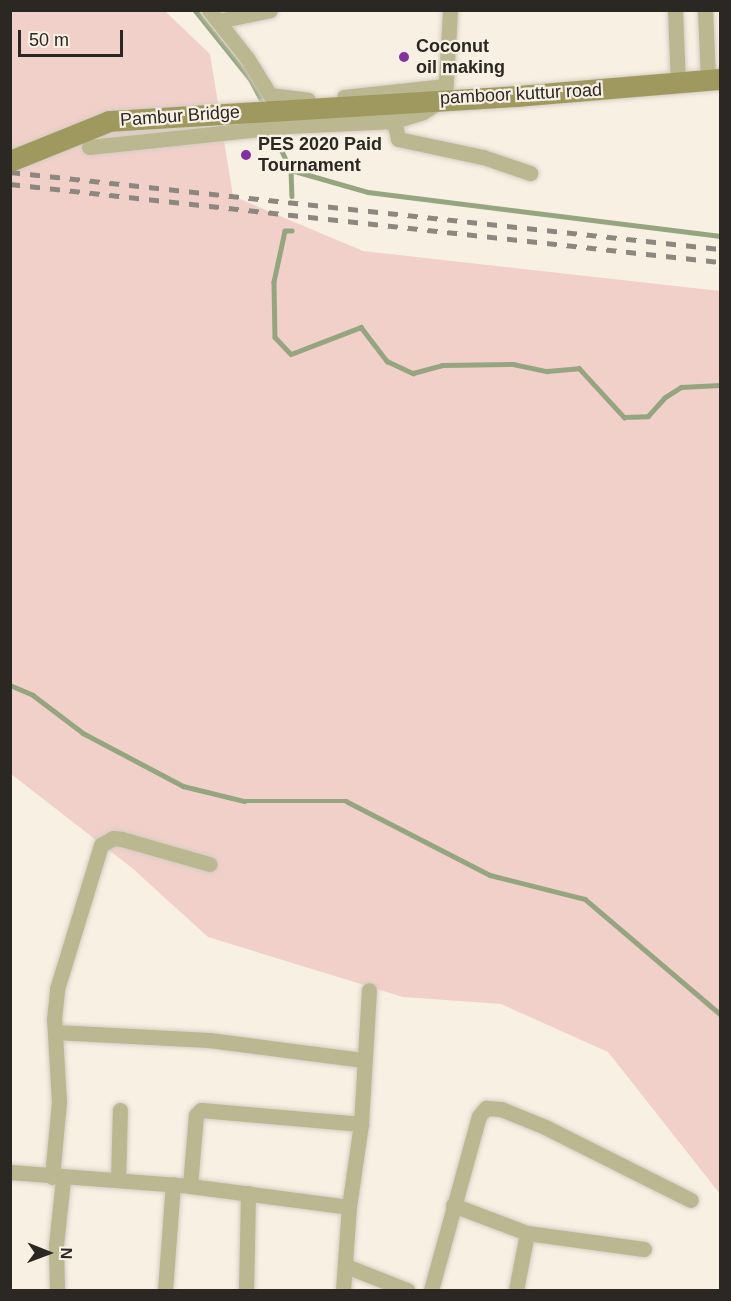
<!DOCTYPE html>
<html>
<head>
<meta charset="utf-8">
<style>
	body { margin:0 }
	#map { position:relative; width:731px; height:1301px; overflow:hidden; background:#f9f0e4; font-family:Helvetica,sans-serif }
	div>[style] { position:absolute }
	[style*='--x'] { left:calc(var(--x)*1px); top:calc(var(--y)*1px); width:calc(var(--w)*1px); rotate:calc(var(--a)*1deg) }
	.green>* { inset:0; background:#f2d0ca }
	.stream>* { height:4.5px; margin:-2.25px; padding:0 2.25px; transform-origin:2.25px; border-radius:2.25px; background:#95a57f }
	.roads { filter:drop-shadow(0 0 2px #d4ccc1) drop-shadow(0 0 2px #d4ccc1) }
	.street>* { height:15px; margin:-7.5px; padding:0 7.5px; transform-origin:7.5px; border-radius:7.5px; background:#bbb790 }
	.secondary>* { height:21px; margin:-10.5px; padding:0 10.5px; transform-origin:10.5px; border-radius:10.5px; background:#a0995f }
	.rail>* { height:4.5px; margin-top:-2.25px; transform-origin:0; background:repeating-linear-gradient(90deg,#8d8780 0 10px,transparent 0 20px) }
	.dots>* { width:16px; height:16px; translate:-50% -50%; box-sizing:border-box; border:3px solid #f9f0e4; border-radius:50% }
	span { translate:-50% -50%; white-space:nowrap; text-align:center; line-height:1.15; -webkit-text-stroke:4.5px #f9f0e4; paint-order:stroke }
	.poi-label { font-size:18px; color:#2b2824; font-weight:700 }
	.left { translate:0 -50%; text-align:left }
	.street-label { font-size:18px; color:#2b2824 }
	.frame { position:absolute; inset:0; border:12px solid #2b2824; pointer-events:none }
	.north { position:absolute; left:18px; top:1223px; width:60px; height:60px; -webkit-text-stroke:4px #f9f0e4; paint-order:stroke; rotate:91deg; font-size:16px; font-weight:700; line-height:24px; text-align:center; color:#2b2824 }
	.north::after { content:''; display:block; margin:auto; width:21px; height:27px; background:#2b2824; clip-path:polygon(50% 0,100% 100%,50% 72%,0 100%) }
	.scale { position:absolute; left:18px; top:30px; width:105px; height:27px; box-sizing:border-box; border:3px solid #2b2824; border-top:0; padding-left:8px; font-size:18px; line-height:21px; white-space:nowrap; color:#2b2824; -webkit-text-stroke:4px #f9f0e4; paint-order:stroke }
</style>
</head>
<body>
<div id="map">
	<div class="green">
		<div style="clip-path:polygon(10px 11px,165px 11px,210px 54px,233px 196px,363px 251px,720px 291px,720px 1194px,608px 1052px,501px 1004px,403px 997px,208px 937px,132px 868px,11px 774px)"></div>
	</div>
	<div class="stream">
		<div style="--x:195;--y:10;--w:90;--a:51.3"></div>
		<div style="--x:251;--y:80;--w:26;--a:62"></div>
		<div style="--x:274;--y:134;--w:40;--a:65"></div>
		<div style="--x:291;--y:170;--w:26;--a:88"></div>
		<div style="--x:291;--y:170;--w:80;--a:15.9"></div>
		<div style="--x:368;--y:192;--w:355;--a:7.1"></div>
		<div style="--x:292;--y:231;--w:7;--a:180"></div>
		<div style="--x:285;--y:231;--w:52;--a:102.2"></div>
		<div style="--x:274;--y:282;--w:55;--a:89"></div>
		<div style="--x:275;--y:337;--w:23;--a:47"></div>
		<div style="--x:291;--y:354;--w:75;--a:-21.1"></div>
		<div style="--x:361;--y:327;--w:43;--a:52.6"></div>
		<div style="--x:387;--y:361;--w:29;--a:25"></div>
		<div style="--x:413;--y:373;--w:30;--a:-15"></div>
		<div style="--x:442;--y:365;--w:71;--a:-0.8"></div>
		<div style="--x:513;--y:364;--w:35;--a:12"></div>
		<div style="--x:547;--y:371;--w:32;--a:-5"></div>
		<div style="--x:579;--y:368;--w:67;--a:47.4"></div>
		<div style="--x:624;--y:417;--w:24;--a:-2"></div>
		<div style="--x:648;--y:416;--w:24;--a:-48"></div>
		<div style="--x:664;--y:398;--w:20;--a:-33"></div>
		<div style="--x:681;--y:387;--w:39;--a:-3"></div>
		<div style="--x:10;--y:685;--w:25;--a:23"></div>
		<div style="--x:33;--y:695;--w:63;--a:37.2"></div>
		<div style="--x:83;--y:733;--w:113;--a:27.9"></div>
		<div style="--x:183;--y:786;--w:63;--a:13.8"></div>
		<div style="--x:244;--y:801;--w:102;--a:0"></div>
		<div style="--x:346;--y:801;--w:162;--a:27.2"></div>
		<div style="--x:490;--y:875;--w:98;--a:14.2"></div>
		<div style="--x:585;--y:899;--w:177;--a:40.4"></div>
	</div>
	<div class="roads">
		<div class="street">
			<div style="--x:209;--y:10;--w:61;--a:51.6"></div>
			<div style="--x:247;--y:58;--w:44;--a:58.1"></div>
			<div style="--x:270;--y:95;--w:38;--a:7"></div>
			<div style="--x:675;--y:10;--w:74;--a:87.7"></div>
			<div style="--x:705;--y:10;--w:70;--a:87.5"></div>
			<div style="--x:218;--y:21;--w:53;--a:-11.9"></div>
			<div style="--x:344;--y:97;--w:102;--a:-6.2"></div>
			<div style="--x:394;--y:121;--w:18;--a:77"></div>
			<div style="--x:398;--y:139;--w:87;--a:12"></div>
			<div style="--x:483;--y:157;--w:50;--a:18.8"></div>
			<div style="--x:89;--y:147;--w:200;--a:-6"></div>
			<div style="--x:288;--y:126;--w:106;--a:-2.7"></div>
			<div style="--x:394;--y:121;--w:30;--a:-17"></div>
			<div style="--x:423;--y:112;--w:26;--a:-32"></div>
			<div style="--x:445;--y:98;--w:88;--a:-86.7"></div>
			<div style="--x:55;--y:1032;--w:154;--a:3"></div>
			<div style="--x:209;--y:1040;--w:156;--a:7.4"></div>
			<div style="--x:10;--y:1172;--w:181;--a:4.4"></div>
			<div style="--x:190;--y:1186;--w:160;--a:7.5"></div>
			<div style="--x:52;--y:1177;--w:75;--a:-84.7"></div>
			<div style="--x:59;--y:1102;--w:83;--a:-93.4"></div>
			<div style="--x:54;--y:1019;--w:30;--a:-84"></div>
			<div style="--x:57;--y:989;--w:151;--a:-73"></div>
			<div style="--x:101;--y:845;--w:14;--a:-30"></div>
			<div style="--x:113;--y:838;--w:9;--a:6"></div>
			<div style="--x:122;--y:839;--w:91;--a:16"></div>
			<div style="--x:118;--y:1180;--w:70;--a:-88.4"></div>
			<div style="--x:190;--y:1186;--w:71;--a:-85.2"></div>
			<div style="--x:196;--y:1115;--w:7;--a:-45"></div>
			<div style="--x:201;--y:1110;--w:161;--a:5"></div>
			<div style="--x:453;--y:1205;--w:79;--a:20.7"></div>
			<div style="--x:527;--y:1233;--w:118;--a:7.8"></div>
			<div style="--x:346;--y:1266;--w:66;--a:21.5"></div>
			<div style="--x:57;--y:1290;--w:45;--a:-91.3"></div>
			<div style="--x:56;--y:1245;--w:66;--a:-83.9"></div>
			<div style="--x:165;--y:1290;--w:106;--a:-85.7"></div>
			<div style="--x:246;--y:1290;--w:97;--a:-88.8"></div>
			<div style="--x:343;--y:1290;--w:83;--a:-85.9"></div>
			<div style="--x:349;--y:1207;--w:84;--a:-81.8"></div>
			<div style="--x:361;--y:1124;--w:134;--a:-86.6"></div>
			<div style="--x:431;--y:1290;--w:180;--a:-74.6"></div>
			<div style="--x:479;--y:1116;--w:11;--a:-49"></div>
			<div style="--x:486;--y:1108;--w:15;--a:4"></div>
			<div style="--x:501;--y:1109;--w:48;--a:22.2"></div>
			<div style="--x:545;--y:1127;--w:163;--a:26.6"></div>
			<div style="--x:516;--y:1290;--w:58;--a:-79.1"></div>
		</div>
		<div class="secondary">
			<div style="--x:10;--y:161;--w:107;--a:-22"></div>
			<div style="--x:109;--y:121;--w:409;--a:-3.5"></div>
			<div style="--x:517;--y:96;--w:204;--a:-4.8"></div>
		</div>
	</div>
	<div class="rail">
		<div style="--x:10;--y:172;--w:714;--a:6.19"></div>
		<div style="--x:10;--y:184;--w:714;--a:6.27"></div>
	</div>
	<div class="dots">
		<div style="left:404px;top:57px;background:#8431a0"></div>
		<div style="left:246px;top:155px;background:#8431a0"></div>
	</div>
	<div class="poi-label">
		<span class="left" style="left:416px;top:57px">Coconut<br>oil making</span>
		<span class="left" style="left:258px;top:155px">PES 2020 Paid<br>Tournament</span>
	</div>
	<div class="street-label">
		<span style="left:521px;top:94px;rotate:-3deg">pamboor kuttur road</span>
		<span style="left:180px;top:116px;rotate:-4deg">Pambur Bridge</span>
	</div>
	<div class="frame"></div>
	<div class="north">N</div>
	<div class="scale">50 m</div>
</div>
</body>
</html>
